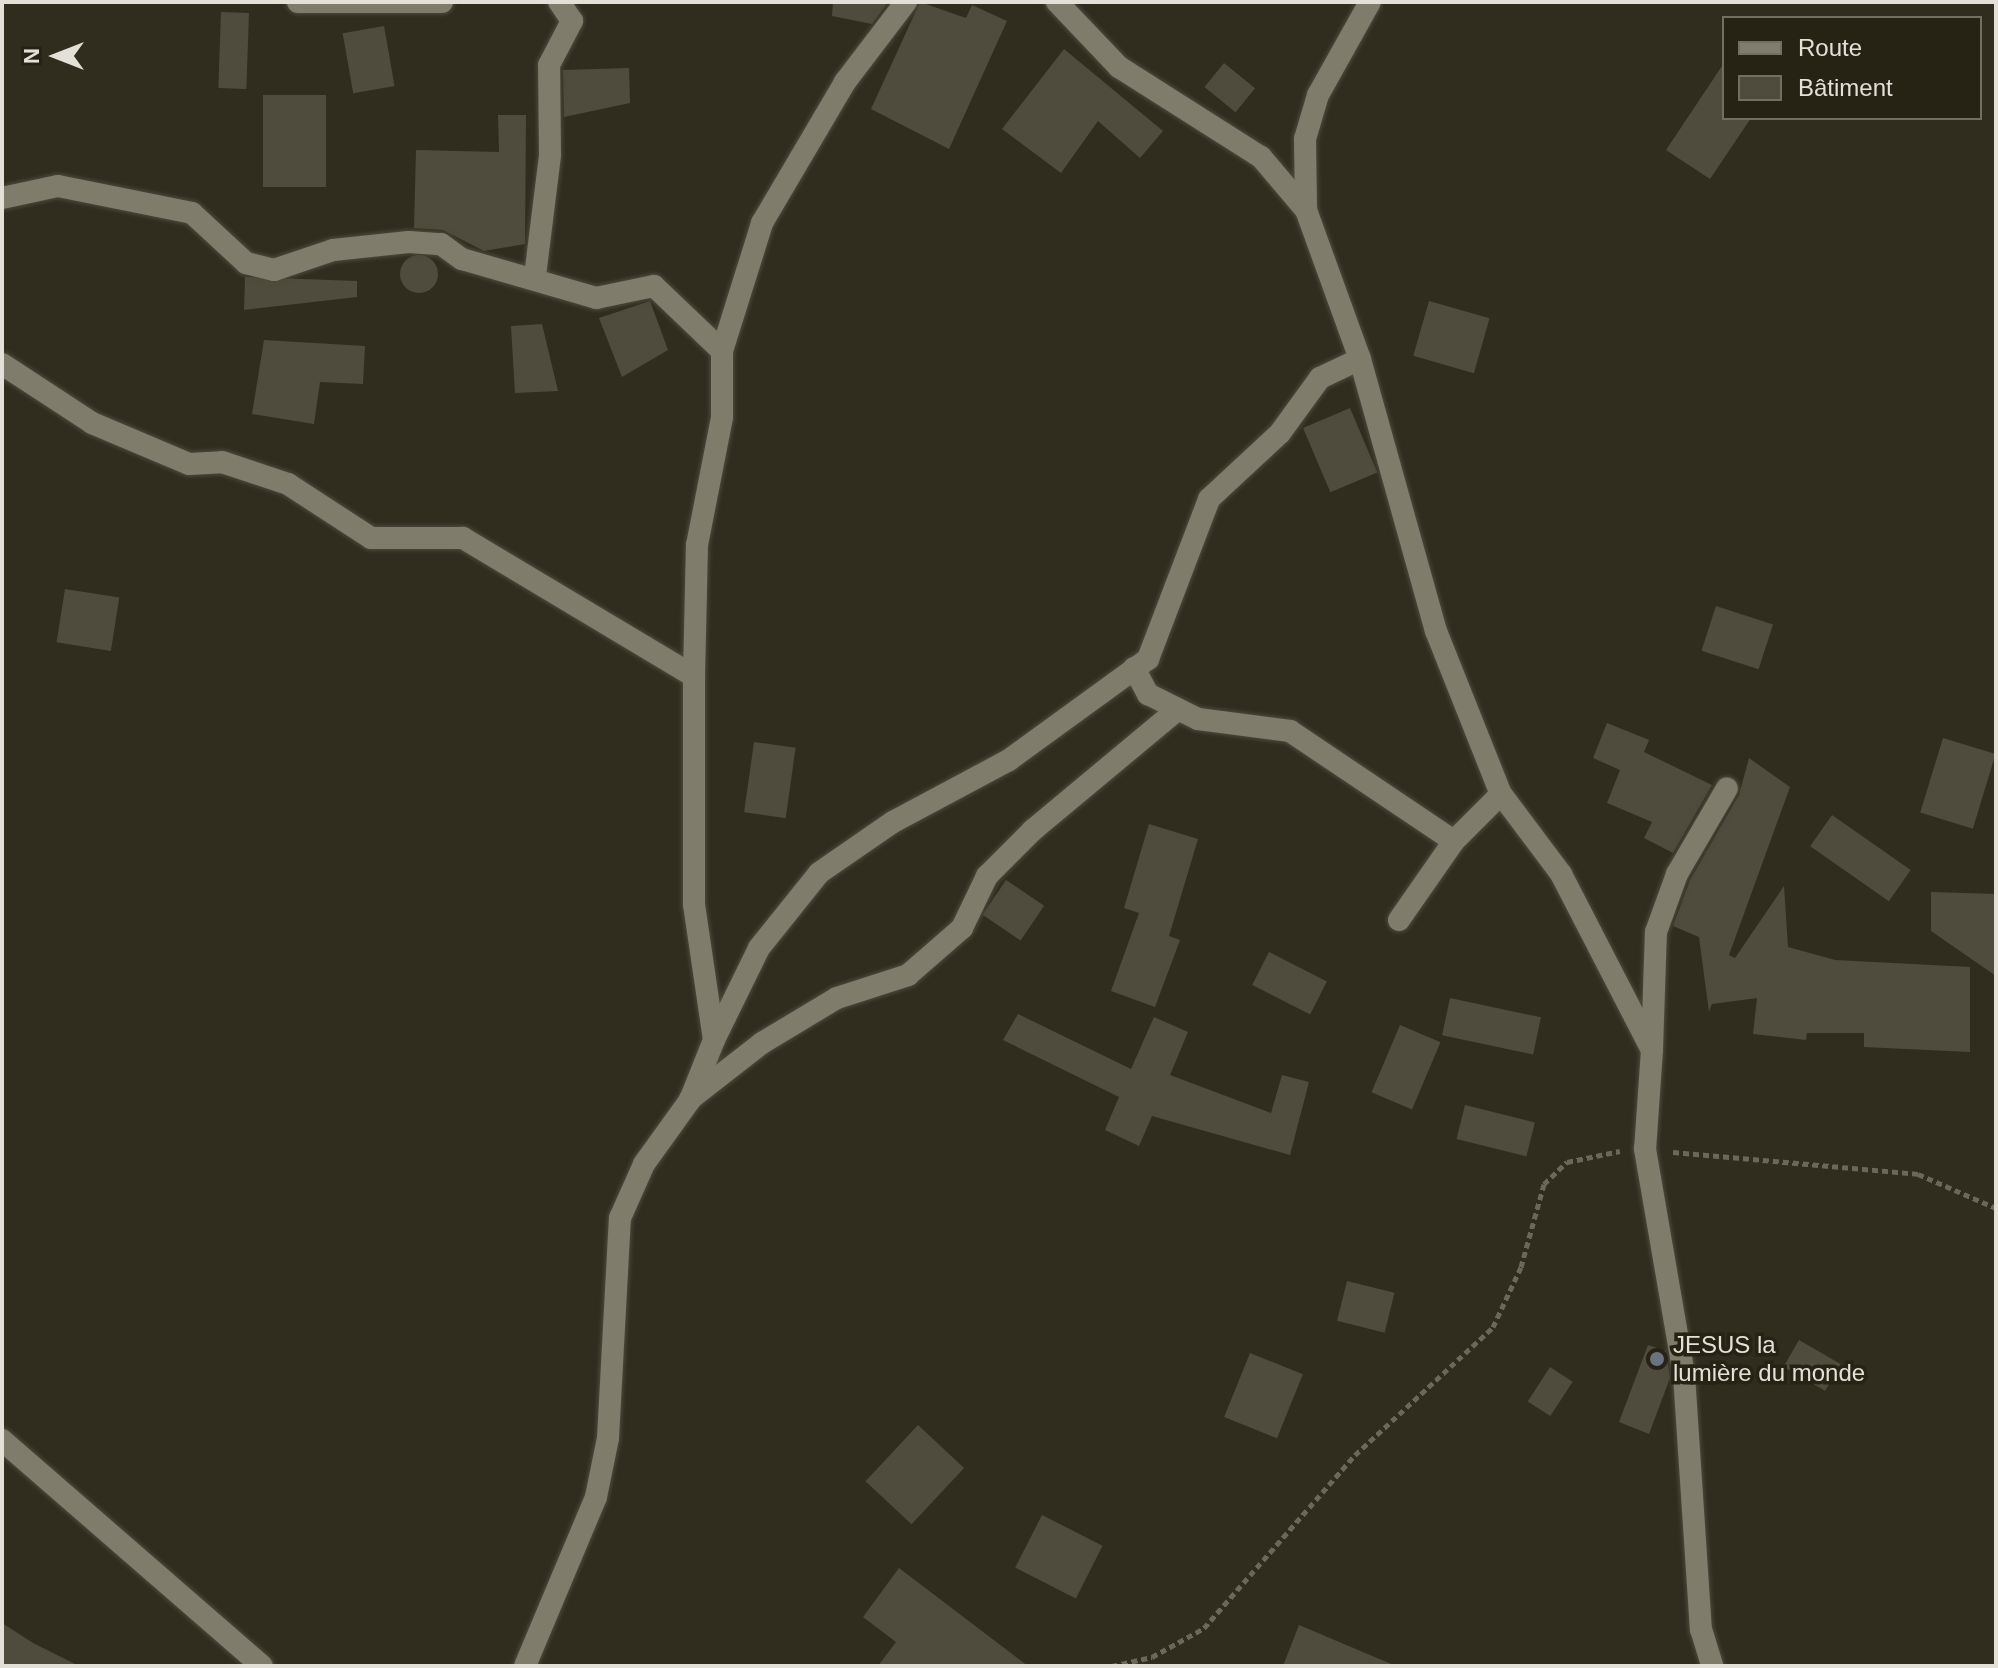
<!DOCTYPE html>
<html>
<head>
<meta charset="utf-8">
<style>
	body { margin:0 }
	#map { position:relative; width:1998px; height:1668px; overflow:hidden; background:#302d1f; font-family:Helvetica,sans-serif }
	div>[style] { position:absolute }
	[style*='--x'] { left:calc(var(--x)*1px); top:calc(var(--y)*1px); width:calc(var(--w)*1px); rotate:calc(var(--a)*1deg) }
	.building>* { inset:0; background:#4f4c3d; transform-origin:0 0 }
	.round { border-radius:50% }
	.path>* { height:5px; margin-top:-2.5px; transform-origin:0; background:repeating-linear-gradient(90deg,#6a685b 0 6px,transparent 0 10px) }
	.roads { filter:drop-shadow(0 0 2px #4d4a3e) drop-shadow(0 0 2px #4d4a3e) }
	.minor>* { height:22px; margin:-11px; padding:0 11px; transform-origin:11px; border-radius:11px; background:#7f7c6c }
	.dots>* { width:22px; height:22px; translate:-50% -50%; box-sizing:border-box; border:4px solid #262315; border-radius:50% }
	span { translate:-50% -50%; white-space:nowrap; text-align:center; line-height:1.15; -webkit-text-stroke:7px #262315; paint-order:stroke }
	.poi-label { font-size:24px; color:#e2e0d7 }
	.left { translate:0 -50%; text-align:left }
	.frame { position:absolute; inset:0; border:4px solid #e2e0d7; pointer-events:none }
	.legend { position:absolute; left:1722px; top:16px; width:260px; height:104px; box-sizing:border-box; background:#262315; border:2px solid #716f63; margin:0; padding:10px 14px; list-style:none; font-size:24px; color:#e2e0d7 }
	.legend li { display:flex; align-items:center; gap:16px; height:40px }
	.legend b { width:40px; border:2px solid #716f63 }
	.north { position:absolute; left:16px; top:16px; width:80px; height:80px; -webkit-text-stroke:6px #262315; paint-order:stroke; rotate:270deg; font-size:22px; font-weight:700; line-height:32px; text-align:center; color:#e2e0d7 }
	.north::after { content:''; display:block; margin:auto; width:28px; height:36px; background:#e2e0d7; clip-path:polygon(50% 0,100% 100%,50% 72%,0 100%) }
</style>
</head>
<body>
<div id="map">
	<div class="building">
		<div style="clip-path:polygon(833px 2px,888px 2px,872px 24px,832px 16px)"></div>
		<div style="clip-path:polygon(920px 2px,966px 18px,972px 5px,1007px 21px,949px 149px,871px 109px)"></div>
		<div style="left:221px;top:12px;width:28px;height:76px;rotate:2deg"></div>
		<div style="left:384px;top:26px;width:61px;height:42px;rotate:80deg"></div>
		<div style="clip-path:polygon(1064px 49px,1163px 131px,1140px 158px,1098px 121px,1061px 173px,1002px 129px)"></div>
		<div style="left:1224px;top:63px;width:40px;height:31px;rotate:39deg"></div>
		<div style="clip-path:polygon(1724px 63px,1724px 118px,1751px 118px,1710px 179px,1666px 150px)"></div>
		<div style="clip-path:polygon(629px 68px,630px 103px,564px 117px,563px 70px)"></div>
		<div style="left:263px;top:95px;width:63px;height:92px"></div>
		<div style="clip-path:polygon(498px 115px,526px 115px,525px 244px,484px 251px,443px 230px,414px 228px,416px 150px,499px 152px)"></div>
		<div class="round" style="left:400px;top:255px;width:38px;height:38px"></div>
		<div style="clip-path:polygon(245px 277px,357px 281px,357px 297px,244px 310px)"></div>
		<div style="clip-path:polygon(650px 301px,668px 350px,622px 377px,599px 318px)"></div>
		<div style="left:1429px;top:301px;width:63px;height:57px;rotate:16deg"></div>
		<div style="clip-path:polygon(542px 324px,558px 391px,515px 393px,511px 326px)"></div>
		<div style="clip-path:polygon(264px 340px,365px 346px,363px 384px,320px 382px,314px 424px,252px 414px)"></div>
		<div style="left:1350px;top:408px;width:70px;height:51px;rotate:67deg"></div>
		<div style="left:65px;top:589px;width:55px;height:54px;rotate:9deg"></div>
		<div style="left:1716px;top:606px;width:60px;height:47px;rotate:18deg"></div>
		<div style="clip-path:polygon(1607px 723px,1649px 740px,1644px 752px,1712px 785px,1673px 853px,1644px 838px,1652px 822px,1607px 803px,1620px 770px,1593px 758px)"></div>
		<div style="left:1943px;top:738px;width:55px;height:78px;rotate:17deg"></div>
		<div style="left:754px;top:742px;width:42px;height:71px;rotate:8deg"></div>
		<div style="clip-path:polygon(1749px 758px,1790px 787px,1729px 955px,1735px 958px,1784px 886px,1788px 947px,1835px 960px,1970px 967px,1970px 1052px,1864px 1047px,1864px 1033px,1807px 1033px,1806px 1040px,1753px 1034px,1757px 998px,1712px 1004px,1709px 1012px,1699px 937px,1673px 926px,1690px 880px,1739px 795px)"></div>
		<div style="left:1832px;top:815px;width:96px;height:38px;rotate:35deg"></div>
		<div style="clip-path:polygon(1149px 824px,1198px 839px,1169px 936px,1180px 940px,1155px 1007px,1111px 991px,1139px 913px,1124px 908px)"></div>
		<div style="left:1006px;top:880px;width:46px;height:42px;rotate:34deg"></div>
		<div style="clip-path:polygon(1931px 892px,1996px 894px,1996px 976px,1931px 931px)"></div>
		<div style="left:1269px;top:952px;width:65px;height:37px;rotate:27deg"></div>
		<div style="left:1450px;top:998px;width:93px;height:38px;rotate:12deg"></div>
		<div style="clip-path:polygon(1018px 1014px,1131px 1069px,1154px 1017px,1188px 1032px,1170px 1075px,1271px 1113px,1282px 1075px,1309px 1082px,1290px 1155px,1152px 1116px,1139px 1146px,1105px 1130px,1119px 1097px,1003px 1040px)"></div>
		<div style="left:1400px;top:1025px;width:44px;height:73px;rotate:23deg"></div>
		<div style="left:1465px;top:1105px;width:72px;height:35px;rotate:14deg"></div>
		<div style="left:1347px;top:1281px;width:49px;height:41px;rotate:14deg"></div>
		<div style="left:1799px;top:1340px;width:48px;height:31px;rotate:30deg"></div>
		<div style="clip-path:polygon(1648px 1345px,1666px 1351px,1670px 1378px,1649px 1434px,1619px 1422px)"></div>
		<div style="left:1250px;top:1353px;width:57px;height:69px;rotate:22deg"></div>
		<div style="left:1550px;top:1367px;width:27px;height:41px;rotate:33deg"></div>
		<div style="left:918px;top:1425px;width:63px;height:77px;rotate:43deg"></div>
		<div style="left:1042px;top:1515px;width:68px;height:59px;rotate:27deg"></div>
		<div style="clip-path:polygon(899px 1568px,1028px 1666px,878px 1666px,896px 1642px,863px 1617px)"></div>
		<div style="clip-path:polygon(2px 1623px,33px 1643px,79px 1666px,2px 1666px)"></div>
		<div style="clip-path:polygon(1299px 1625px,1396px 1666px,1283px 1666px)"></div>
	</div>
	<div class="path">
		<div style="--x:1673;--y:1152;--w:246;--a:5.1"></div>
		<div style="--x:1918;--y:1174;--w:85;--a:23.6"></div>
		<div style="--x:1112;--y:1666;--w:41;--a:-12.7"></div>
		<div style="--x:1152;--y:1657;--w:60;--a:-29.1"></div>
		<div style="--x:1204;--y:1628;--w:230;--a:-48.9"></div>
		<div style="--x:1355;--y:1455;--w:188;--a:-42.8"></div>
		<div style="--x:1493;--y:1327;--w:66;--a:-65"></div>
		<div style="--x:1521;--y:1267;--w:86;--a:-74.5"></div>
		<div style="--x:1544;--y:1184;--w:32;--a:-44"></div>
		<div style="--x:1567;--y:1162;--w:54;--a:-11.7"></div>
	</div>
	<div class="roads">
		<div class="minor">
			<div style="--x:298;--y:2;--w:144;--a:0"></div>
			<div style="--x:1057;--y:2;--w:90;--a:46.4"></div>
			<div style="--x:1119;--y:67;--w:168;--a:32.4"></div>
			<div style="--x:1261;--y:157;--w:70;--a:49.7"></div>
			<div style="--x:1370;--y:2;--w:107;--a:119.2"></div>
			<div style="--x:1318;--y:95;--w:46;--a:106.5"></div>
			<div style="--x:1305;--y:139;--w:71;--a:89.2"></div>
			<div style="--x:1306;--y:210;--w:158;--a:70.1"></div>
			<div style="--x:1360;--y:359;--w:282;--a:74.4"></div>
			<div style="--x:1436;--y:631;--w:175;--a:68.3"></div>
			<div style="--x:1501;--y:794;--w:100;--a:53.1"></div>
			<div style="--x:1561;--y:874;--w:198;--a:62.7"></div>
			<div style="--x:1652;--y:1050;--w:99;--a:94"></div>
			<div style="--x:1645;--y:1149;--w:229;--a:80.2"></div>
			<div style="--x:1684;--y:1375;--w:255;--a:86.2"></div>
			<div style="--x:1701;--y:1629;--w:39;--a:73"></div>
			<div style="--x:2;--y:198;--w:57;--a:-12.1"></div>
			<div style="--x:58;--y:186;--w:137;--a:11.4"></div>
			<div style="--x:192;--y:213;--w:74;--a:42.8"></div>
			<div style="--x:246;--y:263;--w:29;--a:14"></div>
			<div style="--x:274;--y:270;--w:62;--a:-18.7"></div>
			<div style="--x:333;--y:250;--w:76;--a:-6"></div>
			<div style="--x:409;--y:242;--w:32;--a:4"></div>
			<div style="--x:441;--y:244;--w:26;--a:36"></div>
			<div style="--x:462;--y:259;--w:140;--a:16.2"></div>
			<div style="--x:596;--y:298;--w:59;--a:-11.7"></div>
			<div style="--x:654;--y:286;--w:94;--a:43.7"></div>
			<div style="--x:535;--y:276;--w:122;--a:-82.9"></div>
			<div style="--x:550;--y:155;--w:90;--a:-90.6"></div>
			<div style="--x:549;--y:65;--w:50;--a:-62.4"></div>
			<div style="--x:572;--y:21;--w:23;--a:-124"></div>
			<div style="--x:2;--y:364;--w:108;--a:33.2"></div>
			<div style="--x:92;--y:423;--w:105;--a:22.9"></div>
			<div style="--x:189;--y:464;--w:33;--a:-3"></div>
			<div style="--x:222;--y:462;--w:70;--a:18.4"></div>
			<div style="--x:288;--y:484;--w:99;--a:33"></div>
			<div style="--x:371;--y:538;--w:92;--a:0"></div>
			<div style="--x:463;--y:538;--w:269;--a:30.9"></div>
			<div style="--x:1134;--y:668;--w:30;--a:62"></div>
			<div style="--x:1148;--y:694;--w:56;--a:26.6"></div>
			<div style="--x:1198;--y:719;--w:93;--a:7.4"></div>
			<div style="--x:1290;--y:731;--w:197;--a:33.9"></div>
			<div style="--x:1454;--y:841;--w:66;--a:-45"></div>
			<div style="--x:1399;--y:920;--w:96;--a:-55.2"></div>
			<div style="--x:714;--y:1040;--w:102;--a:-63.9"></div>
			<div style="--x:759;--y:948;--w:96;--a:-51.3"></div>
			<div style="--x:819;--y:873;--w:90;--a:-34.6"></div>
			<div style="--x:893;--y:822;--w:132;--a:-28.1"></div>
			<div style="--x:1009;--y:760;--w:172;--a:-36"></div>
			<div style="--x:1148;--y:659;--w:171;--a:-69.1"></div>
			<div style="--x:1209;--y:499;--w:97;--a:-42.9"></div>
			<div style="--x:1280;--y:433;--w:68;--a:-54"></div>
			<div style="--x:1320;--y:378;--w:44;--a:-25.4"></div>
			<div style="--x:1652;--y:1050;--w:118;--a:-88.1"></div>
			<div style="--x:1656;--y:932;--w:62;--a:-70.1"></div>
			<div style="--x:1677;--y:874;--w:99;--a:-59.8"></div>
			<div style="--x:690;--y:1099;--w:91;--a:-37.9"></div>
			<div style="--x:762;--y:1043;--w:87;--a:-31"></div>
			<div style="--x:837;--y:998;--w:75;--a:-17.9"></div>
			<div style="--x:908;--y:975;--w:72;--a:-41"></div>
			<div style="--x:962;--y:928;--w:58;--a:-64.3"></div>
			<div style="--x:987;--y:876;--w:65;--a:-45"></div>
			<div style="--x:1033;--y:830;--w:187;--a:-39.8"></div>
			<div style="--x:2;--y:1440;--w:344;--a:41"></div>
			<div style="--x:525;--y:1666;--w:183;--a:-67.2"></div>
			<div style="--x:596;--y:1497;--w:60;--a:-78.5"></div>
			<div style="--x:608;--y:1438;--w:220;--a:-86.9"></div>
			<div style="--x:620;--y:1218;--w:59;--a:-66"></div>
			<div style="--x:644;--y:1164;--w:79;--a:-54.3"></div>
			<div style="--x:690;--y:1100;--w:65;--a:-68.2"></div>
			<div style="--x:714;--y:1040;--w:136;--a:-98.4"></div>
			<div style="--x:694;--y:905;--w:229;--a:-90"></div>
			<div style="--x:694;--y:676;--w:131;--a:-88.7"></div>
			<div style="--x:697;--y:545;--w:130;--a:-78.9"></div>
			<div style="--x:722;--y:417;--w:66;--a:-90"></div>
			<div style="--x:722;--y:351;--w:134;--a:-72.6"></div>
			<div style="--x:762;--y:223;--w:164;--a:-59.5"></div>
			<div style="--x:845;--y:82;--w:101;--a:-52.7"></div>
		</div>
	</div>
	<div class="dots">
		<div style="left:1657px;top:1359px;background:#6b7280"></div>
	</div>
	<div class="poi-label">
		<span class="left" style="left:1673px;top:1359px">JESUS la<br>lumière du monde</span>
	</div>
	<div class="frame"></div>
	<ul class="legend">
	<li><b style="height:10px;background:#7f7c6c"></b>Route</li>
	<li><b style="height:22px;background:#4f4c3d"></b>Bâtiment</li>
	</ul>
	<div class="north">N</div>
</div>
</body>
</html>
